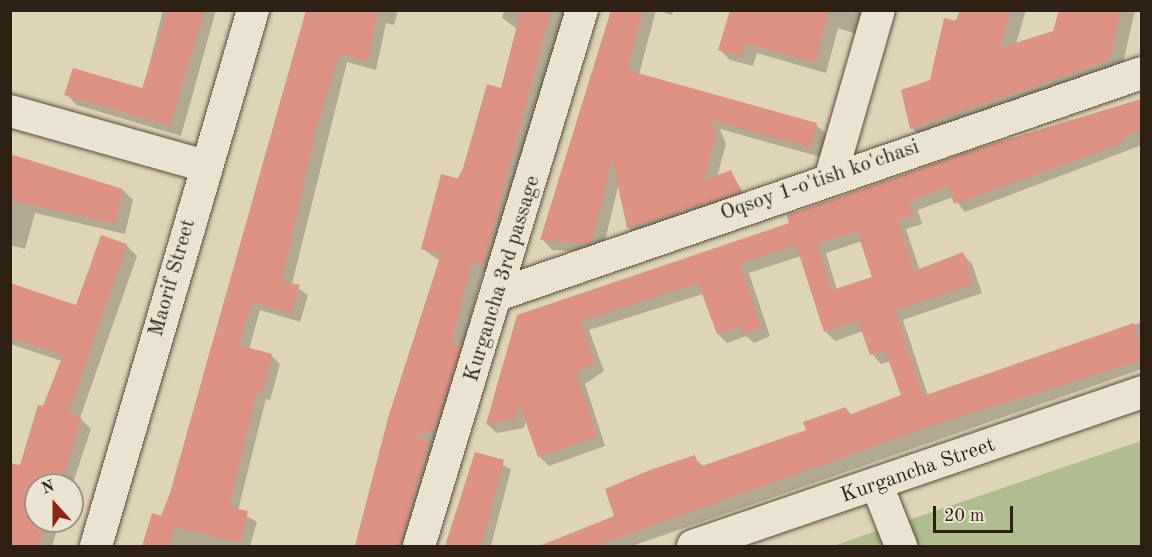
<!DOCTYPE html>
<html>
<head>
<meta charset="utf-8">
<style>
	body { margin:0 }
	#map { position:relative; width:1152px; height:557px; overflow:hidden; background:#ded4b8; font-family:"Old Standard TT",serif }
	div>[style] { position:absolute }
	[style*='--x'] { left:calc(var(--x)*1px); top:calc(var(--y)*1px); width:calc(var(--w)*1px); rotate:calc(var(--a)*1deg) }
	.green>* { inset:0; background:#afbd90 }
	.shadow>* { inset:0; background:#0003 }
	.building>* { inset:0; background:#dd9284 }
	.roads { filter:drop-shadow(0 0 2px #5a4e3c) drop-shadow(0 0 2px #5a4e3c) }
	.minor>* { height:32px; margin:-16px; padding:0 16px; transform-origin:16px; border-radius:16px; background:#eae3d1 }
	span { translate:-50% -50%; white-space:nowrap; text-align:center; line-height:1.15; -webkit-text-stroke:4.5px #eae3d1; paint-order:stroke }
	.street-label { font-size:21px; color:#2e2113 }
	.frame { position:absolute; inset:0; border:12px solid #2e2113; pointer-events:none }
	.north { position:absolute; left:24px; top:473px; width:60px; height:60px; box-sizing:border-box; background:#eae3d1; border:2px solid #9f9585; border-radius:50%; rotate:339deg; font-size:16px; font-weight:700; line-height:24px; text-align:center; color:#2e2113 }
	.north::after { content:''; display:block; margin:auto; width:21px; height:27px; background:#8f2418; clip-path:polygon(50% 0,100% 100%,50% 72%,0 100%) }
	.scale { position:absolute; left:933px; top:506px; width:80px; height:27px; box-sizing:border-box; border:3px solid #2e2113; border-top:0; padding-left:8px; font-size:18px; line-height:21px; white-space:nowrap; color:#2e2113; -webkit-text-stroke:4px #eae3d1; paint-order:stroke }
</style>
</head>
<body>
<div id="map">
	<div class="green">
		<div style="clip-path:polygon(1141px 441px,1141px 546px,833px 546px,891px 526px)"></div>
	</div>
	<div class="shadow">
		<div style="clip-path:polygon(163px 10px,216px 10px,181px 136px,77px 105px,66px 94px,143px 90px)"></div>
		<div style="clip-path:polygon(308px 10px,398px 10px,394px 25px,386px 23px,376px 70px,347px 62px,292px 284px,308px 295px,300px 322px,260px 310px,249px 349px,271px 355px,280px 364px,270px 400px,266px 399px,238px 511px,257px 522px,250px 546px,143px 546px,150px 524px,160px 527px,172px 493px)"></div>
		<div style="clip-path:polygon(504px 10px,565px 10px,493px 274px,483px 272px,462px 349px,470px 358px,443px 441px,431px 444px,438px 451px,415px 546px,357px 546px,390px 418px,440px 261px,423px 249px,502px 89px,517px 29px,502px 18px)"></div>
		<div style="clip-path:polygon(612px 10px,656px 10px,639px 75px,816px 125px,827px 135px,821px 157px,720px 129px,726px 144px,717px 177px,731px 172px,749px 202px,639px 237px,628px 227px,619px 183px,602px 253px,552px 250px,542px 239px)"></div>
		<div style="clip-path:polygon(657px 10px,673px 10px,672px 15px)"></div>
		<div style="clip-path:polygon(732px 10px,868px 10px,860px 35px,838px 28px,826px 73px,757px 53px,753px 66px,730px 60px,719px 49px)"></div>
		<div style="clip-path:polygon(960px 10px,1026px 10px,1016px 44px,1054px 32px,1060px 10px,1135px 10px,1121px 72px,924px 140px,912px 128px)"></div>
		<div style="clip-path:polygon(evenodd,1142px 101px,1142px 145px,965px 212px,953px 197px,918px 210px,922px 224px,906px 229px,920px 271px,963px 254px,972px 264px,982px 293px,903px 320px,928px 396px,1142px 322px,1142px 369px,632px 546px,541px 546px,616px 517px,694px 457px,704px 467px,808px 431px,846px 409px,852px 415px,903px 396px,891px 361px,881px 364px,872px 354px,863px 331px,835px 341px,825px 331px,801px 256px,749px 273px,770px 336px,754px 343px,746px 336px,727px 343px,718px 334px,703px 294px,589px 330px,604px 371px,585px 384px,605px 446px,549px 466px,539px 456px,526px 420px,524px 428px,497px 433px,487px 424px,518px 316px,791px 224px,789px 216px,1142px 101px,862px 241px,874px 278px,837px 290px,826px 253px,862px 241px)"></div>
		<div style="clip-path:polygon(10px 155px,123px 190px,133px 200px,125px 234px,35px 213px,25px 249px,10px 245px)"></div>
		<div style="clip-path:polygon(126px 245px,137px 256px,80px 418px,91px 429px,72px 486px,36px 485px,36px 521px,60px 521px,52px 546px,10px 546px,10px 464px,21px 467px,62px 361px,10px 344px,10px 285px,77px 307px)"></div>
		<div style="clip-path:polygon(477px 454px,511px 469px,491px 546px,448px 546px)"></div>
	</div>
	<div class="building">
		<div style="clip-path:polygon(168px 10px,204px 10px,170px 126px,64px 95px,73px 68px,142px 88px)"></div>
		<div style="clip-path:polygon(306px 10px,378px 10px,367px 62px,339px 54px,316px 128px,282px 281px,300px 285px,291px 314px,252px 302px,239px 345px,272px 354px,262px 392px,257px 391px,229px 507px,248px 511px,240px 543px,174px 527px,169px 546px,142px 546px,152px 513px,161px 516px,170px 493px)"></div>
		<div style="clip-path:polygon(521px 10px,551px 10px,483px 265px,472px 262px,451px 344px,461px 346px,459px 354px,433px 431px,414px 436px,429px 440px,400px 546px,355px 546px,388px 418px,441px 254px,421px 249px,441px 174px,460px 179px,487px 84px,501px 88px)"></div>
		<div style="clip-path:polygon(611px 10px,643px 10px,627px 70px,817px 123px,811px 148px,711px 120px,716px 133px,704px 180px,731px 170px,740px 192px,627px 228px,612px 159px,591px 244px,540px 240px)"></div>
		<div style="clip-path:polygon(730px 10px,829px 10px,815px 63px,746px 43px,742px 57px,718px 50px)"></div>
		<div style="clip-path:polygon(960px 10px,1011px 10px,1000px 48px,1053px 31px,1059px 10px,1121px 10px,1109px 60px,910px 129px,901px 90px,930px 80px,944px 18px,957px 21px)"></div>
		<div style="clip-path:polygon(evenodd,1141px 99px,1141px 130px,1121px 137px,1122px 143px,954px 204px,948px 186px,909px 201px,914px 215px,898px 220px,914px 271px,963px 252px,973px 284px,895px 310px,923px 396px,1134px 323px,1142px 360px,933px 425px,595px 546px,539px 546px,614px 516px,605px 489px,650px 470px,695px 455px,699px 467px,806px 430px,803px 422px,846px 407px,849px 415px,901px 395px,885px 351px,870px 355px,858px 321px,824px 332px,796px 245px,740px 263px,761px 327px,743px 334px,740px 326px,717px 334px,698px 283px,581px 321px,595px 362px,576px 374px,597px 436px,538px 457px,519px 403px,515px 419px,486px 424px,517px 315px,789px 223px,787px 215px,982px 147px,1141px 99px,857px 231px,872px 277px,832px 290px,817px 244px,857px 231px)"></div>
		<div style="clip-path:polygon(10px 154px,123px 189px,115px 224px,10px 200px)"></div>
		<div style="clip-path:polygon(101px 235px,127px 244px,68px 413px,81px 417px,61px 485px,36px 485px,36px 521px,46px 521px,38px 546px,10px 546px,10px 463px,20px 465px,38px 405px,43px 406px,63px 355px,10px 338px,10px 283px,76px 305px)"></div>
		<div style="clip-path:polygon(475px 452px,504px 460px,481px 546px,445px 546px)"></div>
	</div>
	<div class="roads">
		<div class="minor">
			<div style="--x:10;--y:111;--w:204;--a:15.7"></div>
			<div style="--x:831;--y:176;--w:173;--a:-73.9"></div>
			<div style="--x:500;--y:294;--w:679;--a:-19"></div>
			<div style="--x:877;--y:485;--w:66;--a:68.5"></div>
			<div style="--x:96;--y:546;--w:559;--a:-73.67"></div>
			<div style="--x:419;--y:546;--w:560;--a:-73.09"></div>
			<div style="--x:693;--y:546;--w:475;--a:-18.9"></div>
		</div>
	</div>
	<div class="street-label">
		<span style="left:820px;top:181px;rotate:-19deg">Oqsoy 1-o'tish ko'chasi</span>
		<span style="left:173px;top:278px;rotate:-74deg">Maorif Street</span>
		<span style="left:503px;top:279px;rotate:-73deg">Kurgancha 3rd passage</span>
		<span style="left:918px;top:471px;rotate:-19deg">Kurgancha Street</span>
	</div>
	<div class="frame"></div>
	<div class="north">N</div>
	<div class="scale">20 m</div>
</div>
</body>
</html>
